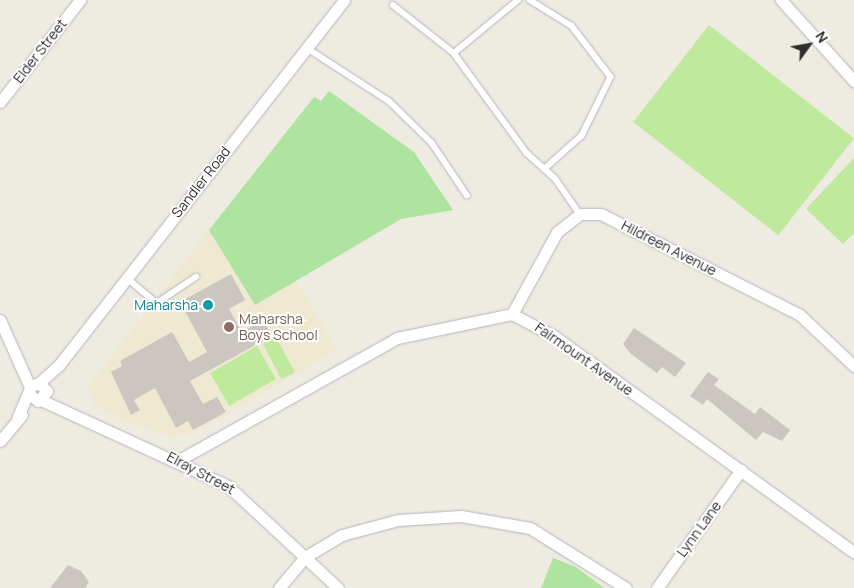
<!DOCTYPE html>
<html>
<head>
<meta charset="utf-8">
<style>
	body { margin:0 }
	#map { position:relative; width:854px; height:588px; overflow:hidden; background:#eeebe1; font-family:Manrope,sans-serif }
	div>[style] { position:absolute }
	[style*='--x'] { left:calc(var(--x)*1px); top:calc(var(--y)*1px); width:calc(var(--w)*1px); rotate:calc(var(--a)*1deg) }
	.education>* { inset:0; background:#efe9d2 }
	.green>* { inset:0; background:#aee3a0 }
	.pitch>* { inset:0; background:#bfe99c; transform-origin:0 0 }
	.building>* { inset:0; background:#cbc7c0 }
	.roads { filter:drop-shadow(0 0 1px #b4b5c0) drop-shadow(0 0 1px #b4b5c0) }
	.service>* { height:5.5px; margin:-2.75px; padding:0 2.75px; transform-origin:2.75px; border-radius:2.75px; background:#fff }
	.minor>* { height:11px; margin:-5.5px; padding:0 5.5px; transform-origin:5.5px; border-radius:5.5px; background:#fff }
	.dots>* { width:14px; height:14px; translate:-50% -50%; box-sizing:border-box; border:2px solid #fff; border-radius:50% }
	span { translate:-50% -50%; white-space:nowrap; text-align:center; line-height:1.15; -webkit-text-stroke:4px #fff; paint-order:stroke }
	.street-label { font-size:14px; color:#2e2e2e }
	.culture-label { font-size:14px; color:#0d838f }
	.right { translate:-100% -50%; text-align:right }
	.education-label { font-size:14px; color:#785e54 }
	.left { translate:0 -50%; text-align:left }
	.north { position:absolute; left:784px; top:20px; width:50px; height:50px; -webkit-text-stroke:4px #fff; paint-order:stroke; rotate:58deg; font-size:14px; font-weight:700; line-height:20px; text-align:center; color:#2e2e2e }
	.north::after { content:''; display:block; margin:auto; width:18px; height:22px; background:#2e2e2e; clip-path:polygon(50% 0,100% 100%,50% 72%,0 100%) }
</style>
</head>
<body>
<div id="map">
	<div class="education">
		<div style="clip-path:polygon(209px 230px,254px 304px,296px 280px,337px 350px,192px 434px,172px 436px,122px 421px,95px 405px,87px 389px)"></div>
	</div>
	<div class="green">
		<div style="clip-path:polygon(329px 91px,414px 152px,453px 210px,401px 219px,255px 305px,209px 230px,314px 97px,321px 101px)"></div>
		<div style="clip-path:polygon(553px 558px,576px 567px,604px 588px,541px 588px)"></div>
	</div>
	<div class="pitch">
		<div style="left:709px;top:25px;width:184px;height:123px;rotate:38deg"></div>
		<div style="clip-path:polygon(854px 158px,854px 233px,843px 244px,806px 209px)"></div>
		<div style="left:276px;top:337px;width:40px;height:15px;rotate:62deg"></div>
		<div style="left:257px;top:346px;width:38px;height:54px;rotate:60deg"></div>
	</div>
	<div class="building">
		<div style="clip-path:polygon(231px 274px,245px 300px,229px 309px,242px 332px,263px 320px,272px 336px,190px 381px,203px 404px,217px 397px,226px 412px,193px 430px,188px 421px,176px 428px,155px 388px,134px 400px,140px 410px,131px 415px,111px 372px,122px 366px,120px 361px,172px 332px,189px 362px,207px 352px,180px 302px)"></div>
		<div style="clip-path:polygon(634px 328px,686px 363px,675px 377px,662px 367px,657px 373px,631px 354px,623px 344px)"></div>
		<div style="clip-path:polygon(708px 372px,719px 379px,714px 385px,755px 414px,760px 407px,790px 430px,782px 441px,763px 432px,756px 440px,707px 399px,703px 405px,690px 396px)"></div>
		<div style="clip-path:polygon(68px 565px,81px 571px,89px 582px,85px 588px,50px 588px)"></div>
	</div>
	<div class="roads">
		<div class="service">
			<div style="--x:530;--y:0;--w:49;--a:31.8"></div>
			<div style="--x:572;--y:26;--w:64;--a:52.6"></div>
			<div style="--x:611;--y:77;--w:66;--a:116.2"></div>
			<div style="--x:582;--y:136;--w:50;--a:138.3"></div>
			<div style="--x:393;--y:5;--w:78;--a:38.2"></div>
			<div style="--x:454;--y:53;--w:124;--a:53.9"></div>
			<div style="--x:527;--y:153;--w:38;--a:42"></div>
			<div style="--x:555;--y:178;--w:44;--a:55.2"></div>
			<div style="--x:307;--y:48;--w:98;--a:32.9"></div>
			<div style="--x:389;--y:101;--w:60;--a:44.3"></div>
			<div style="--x:432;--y:143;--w:63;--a:56.1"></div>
			<div style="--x:454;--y:53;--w:83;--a:-39.6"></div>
			<div style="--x:127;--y:278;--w:39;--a:40"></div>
			<div style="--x:157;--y:303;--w:47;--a:-33.7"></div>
		</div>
		<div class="minor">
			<div style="--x:781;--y:0;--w:109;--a:48"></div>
			<div style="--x:0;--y:102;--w:130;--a:-51.9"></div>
			<div style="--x:512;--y:314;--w:94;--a:-61.2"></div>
			<div style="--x:557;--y:232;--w:29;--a:-38"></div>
			<div style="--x:580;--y:214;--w:21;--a:0"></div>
			<div style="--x:601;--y:214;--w:223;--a:26.9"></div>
			<div style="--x:800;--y:315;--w:74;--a:43.4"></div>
			<div style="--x:0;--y:320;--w:73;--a:65.9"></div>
			<div style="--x:39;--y:383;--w:27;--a:-42"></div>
			<div style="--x:59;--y:365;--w:463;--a:-52"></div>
			<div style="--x:41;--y:400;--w:206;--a:24.7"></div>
			<div style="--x:228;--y:486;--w:150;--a:42.8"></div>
			<div style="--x:17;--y:419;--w:36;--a:-67"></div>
			<div style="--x:31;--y:386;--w:9;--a:-21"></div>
			<div style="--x:39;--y:383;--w:11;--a:45"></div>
			<div style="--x:47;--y:391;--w:13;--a:132"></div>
			<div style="--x:38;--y:401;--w:11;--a:-142"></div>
			<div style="--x:0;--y:441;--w:34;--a:-50"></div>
			<div style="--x:179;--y:460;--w:250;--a:-29.2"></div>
			<div style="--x:397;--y:338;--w:117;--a:-11.8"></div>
			<div style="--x:512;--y:314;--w:47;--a:27.6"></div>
			<div style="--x:554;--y:336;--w:370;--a:35.8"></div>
			<div style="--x:279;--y:588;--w:40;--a:-50"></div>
			<div style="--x:305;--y:557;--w:43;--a:-30.7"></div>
			<div style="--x:342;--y:535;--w:58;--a:-15"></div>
			<div style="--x:398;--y:520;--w:63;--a:-3.6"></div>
			<div style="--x:461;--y:516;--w:70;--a:9.9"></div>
			<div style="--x:530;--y:528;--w:113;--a:32"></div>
			<div style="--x:657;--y:588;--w:145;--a:-54.6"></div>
		</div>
	</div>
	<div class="dots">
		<div style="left:208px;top:305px;background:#0f9aa8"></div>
		<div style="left:229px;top:327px;background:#8d6e63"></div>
	</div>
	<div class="street-label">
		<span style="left:40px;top:51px;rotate:-52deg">Elder Street</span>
		<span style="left:201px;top:182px;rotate:-52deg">Sandler Road</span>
		<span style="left:669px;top:248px;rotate:27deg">Hildreen Avenue</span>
		<span style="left:584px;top:359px;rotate:35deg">Fairmount Avenue</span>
		<span style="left:201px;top:473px;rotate:28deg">Elray Street</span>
		<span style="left:699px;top:529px;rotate:-54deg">Lynn Lane</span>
	</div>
	<div class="culture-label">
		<span class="right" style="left:198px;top:305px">Maharsha</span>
	</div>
	<div class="education-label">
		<span class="left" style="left:239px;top:327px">Maharsha<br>Boys School</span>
	</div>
	<div class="north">N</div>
</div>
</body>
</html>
